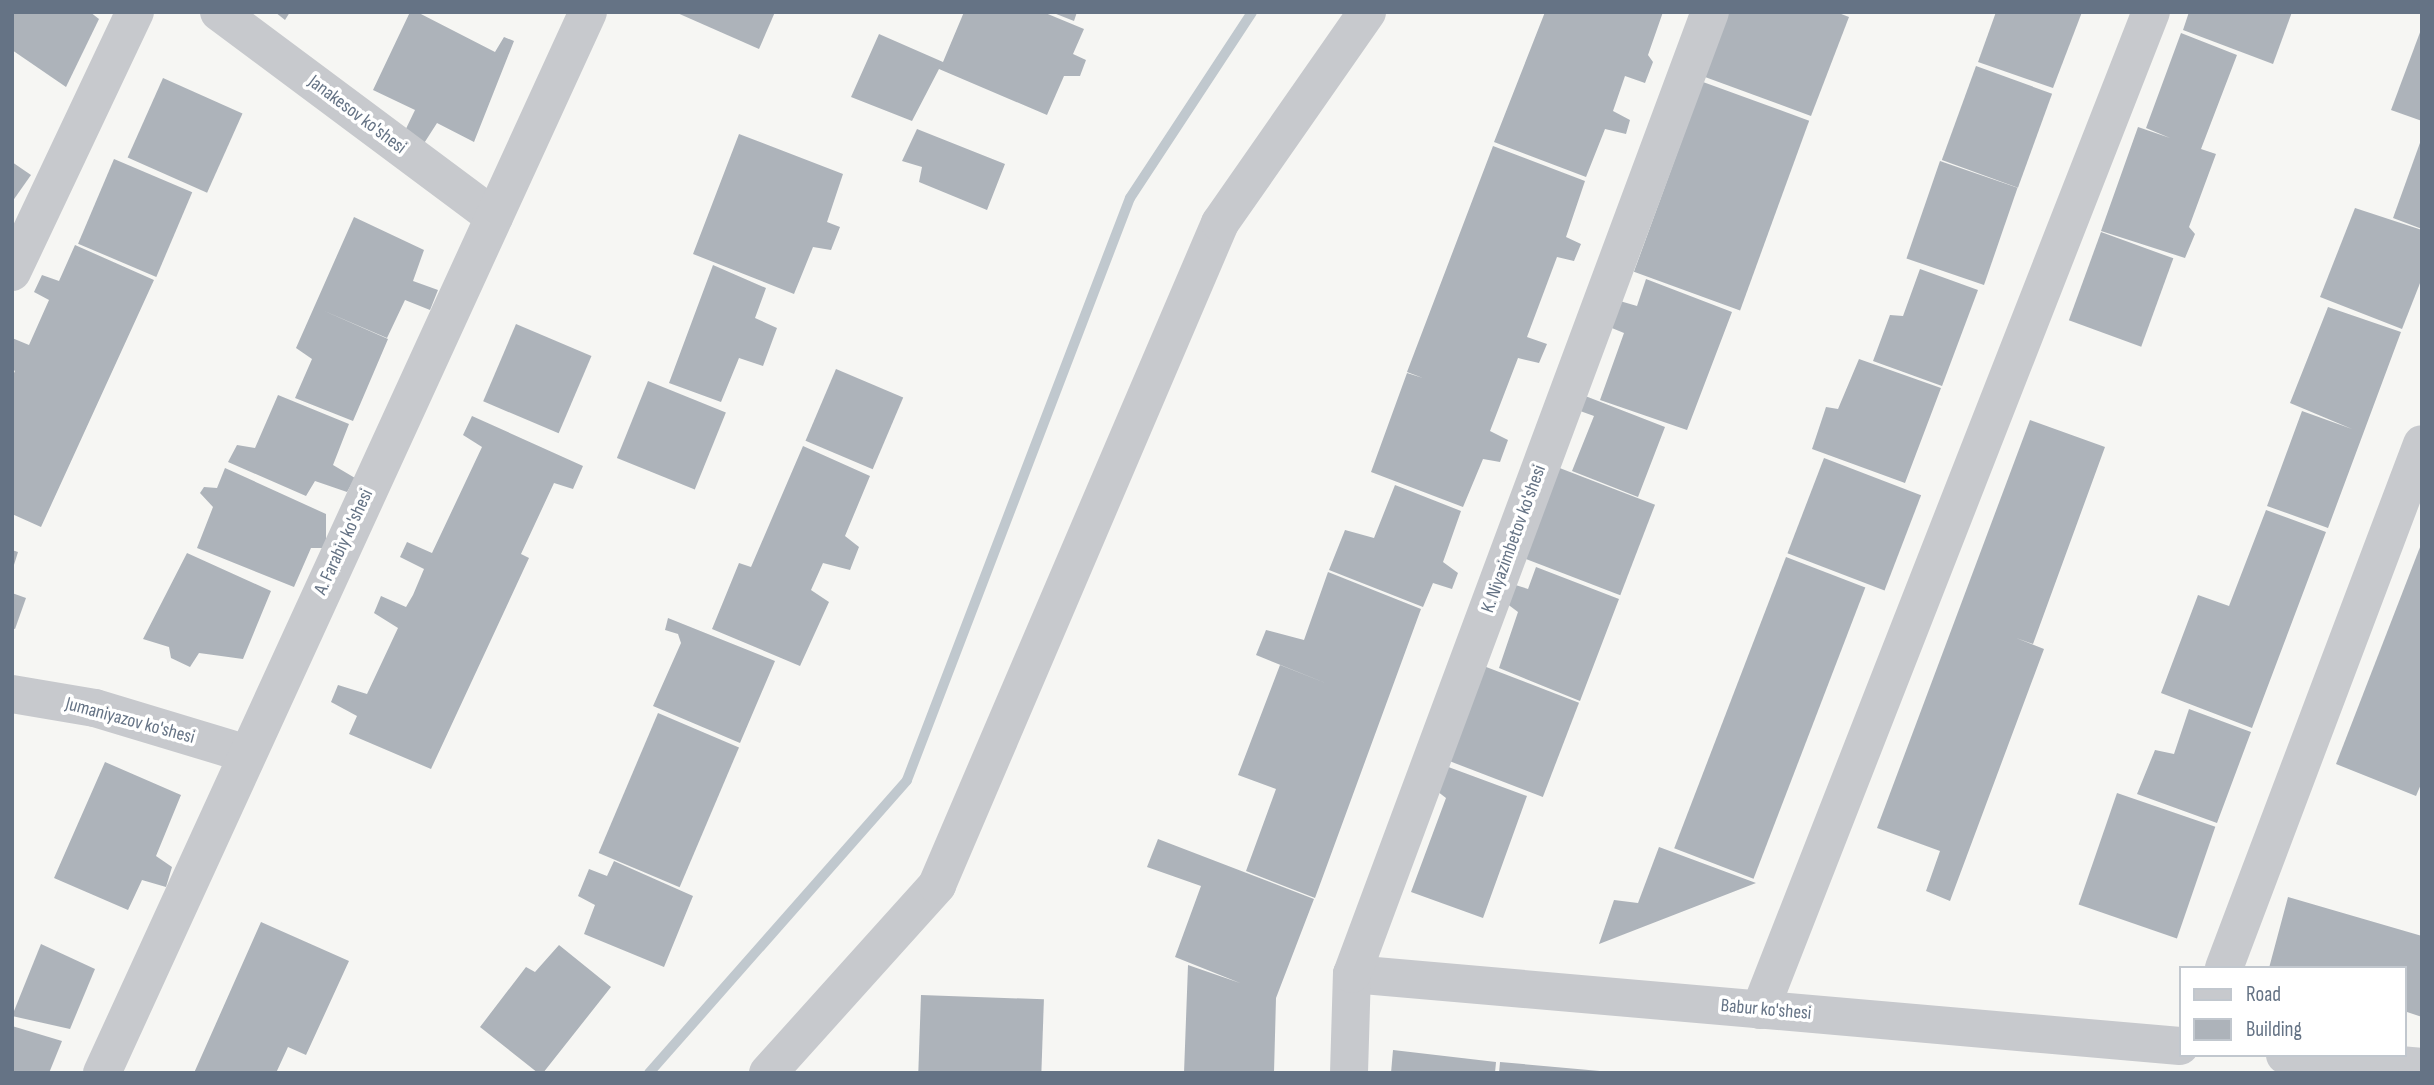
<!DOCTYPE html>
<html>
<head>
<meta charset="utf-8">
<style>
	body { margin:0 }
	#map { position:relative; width:2434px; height:1085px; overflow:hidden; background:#f6f6f3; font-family:"Sofia Sans Condensed",sans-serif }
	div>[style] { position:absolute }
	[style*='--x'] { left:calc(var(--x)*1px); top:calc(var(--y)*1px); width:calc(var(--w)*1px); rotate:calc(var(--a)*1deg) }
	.stream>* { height:10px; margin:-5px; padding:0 5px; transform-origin:5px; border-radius:5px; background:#c0c8ce }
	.building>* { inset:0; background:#adb3ba; transform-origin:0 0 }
	.minor>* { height:38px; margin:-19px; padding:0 19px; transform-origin:19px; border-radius:19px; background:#c7c9cd }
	span { translate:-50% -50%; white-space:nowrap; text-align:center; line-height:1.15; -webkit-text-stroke:7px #fff; paint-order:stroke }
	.street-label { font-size:19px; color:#657385 }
	.frame { position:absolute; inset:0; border:14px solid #657385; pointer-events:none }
	.legend { position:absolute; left:2179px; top:966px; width:228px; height:91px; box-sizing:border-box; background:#fff; border:2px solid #c1c7ce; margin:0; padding:9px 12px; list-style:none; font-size:21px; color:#657385 }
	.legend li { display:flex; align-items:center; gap:14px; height:35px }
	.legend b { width:35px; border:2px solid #c1c7ce }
</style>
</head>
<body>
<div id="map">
	<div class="stream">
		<div style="--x:649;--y:1073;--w:390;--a:-48.6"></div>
		<div style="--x:907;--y:780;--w:623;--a:-69.04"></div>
		<div style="--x:1130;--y:198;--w:222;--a:-56.7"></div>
	</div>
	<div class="building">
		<div style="clip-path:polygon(12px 12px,90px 12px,99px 19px,66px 87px,12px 50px)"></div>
		<div style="clip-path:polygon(275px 12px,290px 12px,285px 20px)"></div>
		<div style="clip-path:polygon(410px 12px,417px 12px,495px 52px,504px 37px,514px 41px,474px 142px,437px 123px,421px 148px,402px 137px,415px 110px,373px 90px)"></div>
		<div style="clip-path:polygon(675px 12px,775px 12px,759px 49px)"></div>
		<div style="clip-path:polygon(964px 12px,1043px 12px,1084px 29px,1073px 54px,1086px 60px,1080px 76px,1064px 76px,1047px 115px,939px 69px,912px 121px,851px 97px,879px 34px,943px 62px)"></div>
		<div style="clip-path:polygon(1051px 12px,1077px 12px,1074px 21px)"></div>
		<div style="clip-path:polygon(1545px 12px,1663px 12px,1648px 55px,1653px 62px,1645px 83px,1625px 76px,1613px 111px,1630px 120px,1626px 134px,1605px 129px,1586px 177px,1494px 142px)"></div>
		<div style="clip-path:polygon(1729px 12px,1836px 12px,1849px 17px,1811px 116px,1705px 77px)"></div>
		<div style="clip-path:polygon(1996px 12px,2082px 12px,2053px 88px,1978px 62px)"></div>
		<div style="clip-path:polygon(2189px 12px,2292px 12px,2273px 64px,2183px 30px)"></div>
		<div style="clip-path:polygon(2422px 27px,2422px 121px,2391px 110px)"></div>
		<div style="clip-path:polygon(2181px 33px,2237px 55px,2201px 149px,2216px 154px,2189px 227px,2195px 234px,2185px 258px,2101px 231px,2138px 127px,2170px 138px,2146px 128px)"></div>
		<div style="left:1976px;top:66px;width:81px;height:100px;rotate:20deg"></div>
		<div style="left:163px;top:78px;width:87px;height:87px;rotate:24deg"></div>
		<div style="left:1703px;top:82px;width:113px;height:202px;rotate:20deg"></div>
		<div style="clip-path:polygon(917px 129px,1005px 164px,987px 210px,919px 182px,922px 167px,902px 161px)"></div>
		<div style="clip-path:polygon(739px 134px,843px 174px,827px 222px,840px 227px,831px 250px,813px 247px,794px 294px,693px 254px)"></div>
		<div style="clip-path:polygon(2421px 140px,2422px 140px,2422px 229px,2393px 218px)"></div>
		<div style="clip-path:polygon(1493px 146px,1585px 181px,1566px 237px,1581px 244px,1574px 261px,1557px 257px,1527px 337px,1547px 344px,1539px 363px,1518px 358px,1490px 431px,1508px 440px,1500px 462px,1483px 459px,1463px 507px,1371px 472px,1407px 373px,1423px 378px,1407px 372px)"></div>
		<div style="left:114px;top:159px;width:85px;height:92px;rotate:23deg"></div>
		<div style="left:1940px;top:161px;width:82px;height:103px;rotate:19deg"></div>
		<div style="clip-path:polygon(12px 162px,31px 175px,12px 202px)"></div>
		<div style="clip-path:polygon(2355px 208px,2422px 230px,2422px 278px,2402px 329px,2320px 297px)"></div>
		<div style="clip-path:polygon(354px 217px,424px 250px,413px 281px,438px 290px,430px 310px,405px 300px,387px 338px,322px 310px,388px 339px,353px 421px,295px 398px,312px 359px,296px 348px)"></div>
		<div style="left:2101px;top:232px;width:77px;height:94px;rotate:20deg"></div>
		<div style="clip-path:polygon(75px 245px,154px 280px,41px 527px,12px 514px,12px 377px,15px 371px,12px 369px,12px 338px,29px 345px,49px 300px,34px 292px,42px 275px,59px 281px)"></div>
		<div style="clip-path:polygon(713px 265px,766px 288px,755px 318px,777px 328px,763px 366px,739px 358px,721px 402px,669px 383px)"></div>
		<div style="clip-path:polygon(1920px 269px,1978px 290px,1942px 386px,1873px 361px,1890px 315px,1903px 316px)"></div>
		<div style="clip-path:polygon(1646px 279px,1732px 312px,1687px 430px,1600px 400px,1624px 333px,1602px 324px,1613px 299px,1637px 306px)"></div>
		<div style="clip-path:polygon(2328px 307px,2401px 332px,2328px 528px,2267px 506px,2302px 411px,2352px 429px,2290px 403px)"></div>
		<div style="left:516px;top:324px;width:82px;height:84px;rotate:23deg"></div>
		<div style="clip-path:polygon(1859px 359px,1941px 388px,1905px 483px,1812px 449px,1826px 407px,1838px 409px)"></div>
		<div style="left:836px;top:369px;width:73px;height:78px;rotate:23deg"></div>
		<div style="left:648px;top:381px;width:84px;height:83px;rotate:22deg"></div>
		<div style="clip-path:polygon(1575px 392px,1665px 427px,1638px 497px,1572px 471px,1594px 416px,1569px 407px)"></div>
		<div style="clip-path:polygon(278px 395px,349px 424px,333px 465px,355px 478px,347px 492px,315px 481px,306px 496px,228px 462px,237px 445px,255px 448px)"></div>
		<div style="clip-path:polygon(472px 416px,583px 466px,573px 489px,554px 483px,521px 554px,529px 558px,431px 769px,349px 734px,357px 716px,331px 702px,338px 685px,367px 694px,398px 628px,374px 613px,381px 596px,406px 607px,413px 595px,424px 569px,400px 557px,407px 542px,432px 553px,482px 447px,463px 435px)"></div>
		<div style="clip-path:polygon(2030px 420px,2105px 447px,2033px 644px,2016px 638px,2044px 649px,1950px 901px,1926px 891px,1940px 851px,1877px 828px)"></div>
		<div style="clip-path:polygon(803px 446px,870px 476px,845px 536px,859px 547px,850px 570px,823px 563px,811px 590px,829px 602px,800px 666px,712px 629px,739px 563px,751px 567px)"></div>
		<div style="left:1824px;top:458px;width:104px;height:102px;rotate:21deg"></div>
		<div style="left:1557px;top:467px;width:105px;height:97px;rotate:21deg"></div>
		<div style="clip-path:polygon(225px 468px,326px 514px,326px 548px,311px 548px,294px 587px,197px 548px,213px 507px,200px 493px,204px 487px,217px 488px)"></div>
		<div style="clip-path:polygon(1395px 485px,1461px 511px,1443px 562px,1458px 573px,1452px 589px,1433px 583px,1423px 607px,1329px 570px,1345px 530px,1374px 538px)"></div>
		<div style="clip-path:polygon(2266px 510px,2326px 532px,2252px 728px,2161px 693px,2198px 595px,2229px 606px)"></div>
		<div style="clip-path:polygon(2422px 542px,2422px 782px,2416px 796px,2336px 764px)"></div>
		<div style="clip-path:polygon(12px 550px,18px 552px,13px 568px,12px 568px)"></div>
		<div style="clip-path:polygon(187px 553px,271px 591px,243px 659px,199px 653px,190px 667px,171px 658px,169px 647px,143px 639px)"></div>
		<div style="left:1786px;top:557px;width:85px;height:312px;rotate:21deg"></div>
		<div style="clip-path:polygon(1536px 567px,1619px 599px,1580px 701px,1499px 668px,1518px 612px,1502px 600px,1509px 583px,1528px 589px)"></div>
		<div style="clip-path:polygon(1328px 572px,1421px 609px,1315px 898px,1246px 871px,1276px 789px,1238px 775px,1280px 665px,1328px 684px,1256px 655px,1266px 630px,1304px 640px)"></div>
		<div style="clip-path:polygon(12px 593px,26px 598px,15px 629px,12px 628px)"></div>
		<div style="clip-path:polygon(668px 618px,775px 661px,740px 743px,653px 706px,681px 643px,678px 634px,665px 630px)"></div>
		<div style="left:1481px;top:665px;width:105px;height:101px;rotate:21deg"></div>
		<div style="clip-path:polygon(2189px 709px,2251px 732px,2217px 823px,2137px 794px,2155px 750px,2174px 754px)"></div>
		<div style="left:658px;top:713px;width:88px;height:152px;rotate:23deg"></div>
		<div style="clip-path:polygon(105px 762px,181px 795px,156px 856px,172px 867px,166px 887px,142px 880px,128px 910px,54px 878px)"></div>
		<div style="clip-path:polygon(1443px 765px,1527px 796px,1483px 918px,1411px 892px,1446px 798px,1433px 788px)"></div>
		<div style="left:2117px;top:793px;width:104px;height:118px;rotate:19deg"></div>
		<div style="clip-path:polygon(1158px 839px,1314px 899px,1276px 998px,1274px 1073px,1184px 1073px,1188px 965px,1240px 983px,1175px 957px,1201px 886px,1147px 867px)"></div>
		<div style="clip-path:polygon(1659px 847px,1756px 883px,1599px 944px,1614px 900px,1638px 903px)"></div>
		<div style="clip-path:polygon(614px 861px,693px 896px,664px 967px,584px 934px,595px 905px,578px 896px,589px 869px,607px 876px)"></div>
		<div style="clip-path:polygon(2288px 897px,2422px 936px,2422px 1017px,2404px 1011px,2404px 968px,2269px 968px)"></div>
		<div style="clip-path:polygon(261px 922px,349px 961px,306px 1055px,288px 1047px,276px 1073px,194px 1073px)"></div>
		<div style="clip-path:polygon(41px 944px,95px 969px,70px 1029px,12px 1016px)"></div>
		<div style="clip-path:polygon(559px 945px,611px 987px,543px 1073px,538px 1073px,480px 1027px,526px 967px,535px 972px)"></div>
		<div style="left:921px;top:995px;width:123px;height:78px;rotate:2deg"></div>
		<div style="clip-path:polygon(12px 1026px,62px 1041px,49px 1073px,12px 1073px)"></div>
		<div style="clip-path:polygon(1393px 1050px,1496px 1062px,1495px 1073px,1391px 1073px)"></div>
		<div style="clip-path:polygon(1500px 1062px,1600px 1071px,1600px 1073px,1499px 1073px)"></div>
	</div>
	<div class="minor">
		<div style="--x:219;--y:12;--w:343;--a:36.7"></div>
		<div style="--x:12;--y:272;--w:288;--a:-64.7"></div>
		<div style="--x:12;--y:694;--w:84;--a:9.6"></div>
		<div style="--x:95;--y:708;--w:159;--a:16.8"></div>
		<div style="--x:2224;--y:968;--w:560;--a:-69.3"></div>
		<div style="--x:1352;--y:974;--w:831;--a:4.97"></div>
		<div style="--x:1760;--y:1010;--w:1072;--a:-68.61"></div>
		<div style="--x:2285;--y:1055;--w:138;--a:5"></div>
		<div style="--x:102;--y:1073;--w:1167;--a:-65.39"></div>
		<div style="--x:768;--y:1073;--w:253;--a:-48"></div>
		<div style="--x:937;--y:885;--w:720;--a:-66.85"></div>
		<div style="--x:1220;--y:223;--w:257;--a:-55.1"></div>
		<div style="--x:1349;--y:1073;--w:99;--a:-88.3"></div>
		<div style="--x:1352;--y:974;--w:1026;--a:-69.59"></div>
	</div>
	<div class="street-label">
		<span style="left:357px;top:115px;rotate:37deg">Janakesov ko'shesi</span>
		<span style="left:1514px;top:539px;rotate:-70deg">K. Niyazimbetov ko'shesi</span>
		<span style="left:344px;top:542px;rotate:-65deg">A. Farabiy ko'shesi</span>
		<span style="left:130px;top:721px;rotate:15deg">Jumaniyazov ko'shesi</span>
		<span style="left:1766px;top:1010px;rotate:5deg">Babur ko'shesi</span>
	</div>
	<div class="frame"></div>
	<ul class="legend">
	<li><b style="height:9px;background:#c7c9cd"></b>Road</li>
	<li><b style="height:19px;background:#adb3ba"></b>Building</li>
	</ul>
</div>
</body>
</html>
